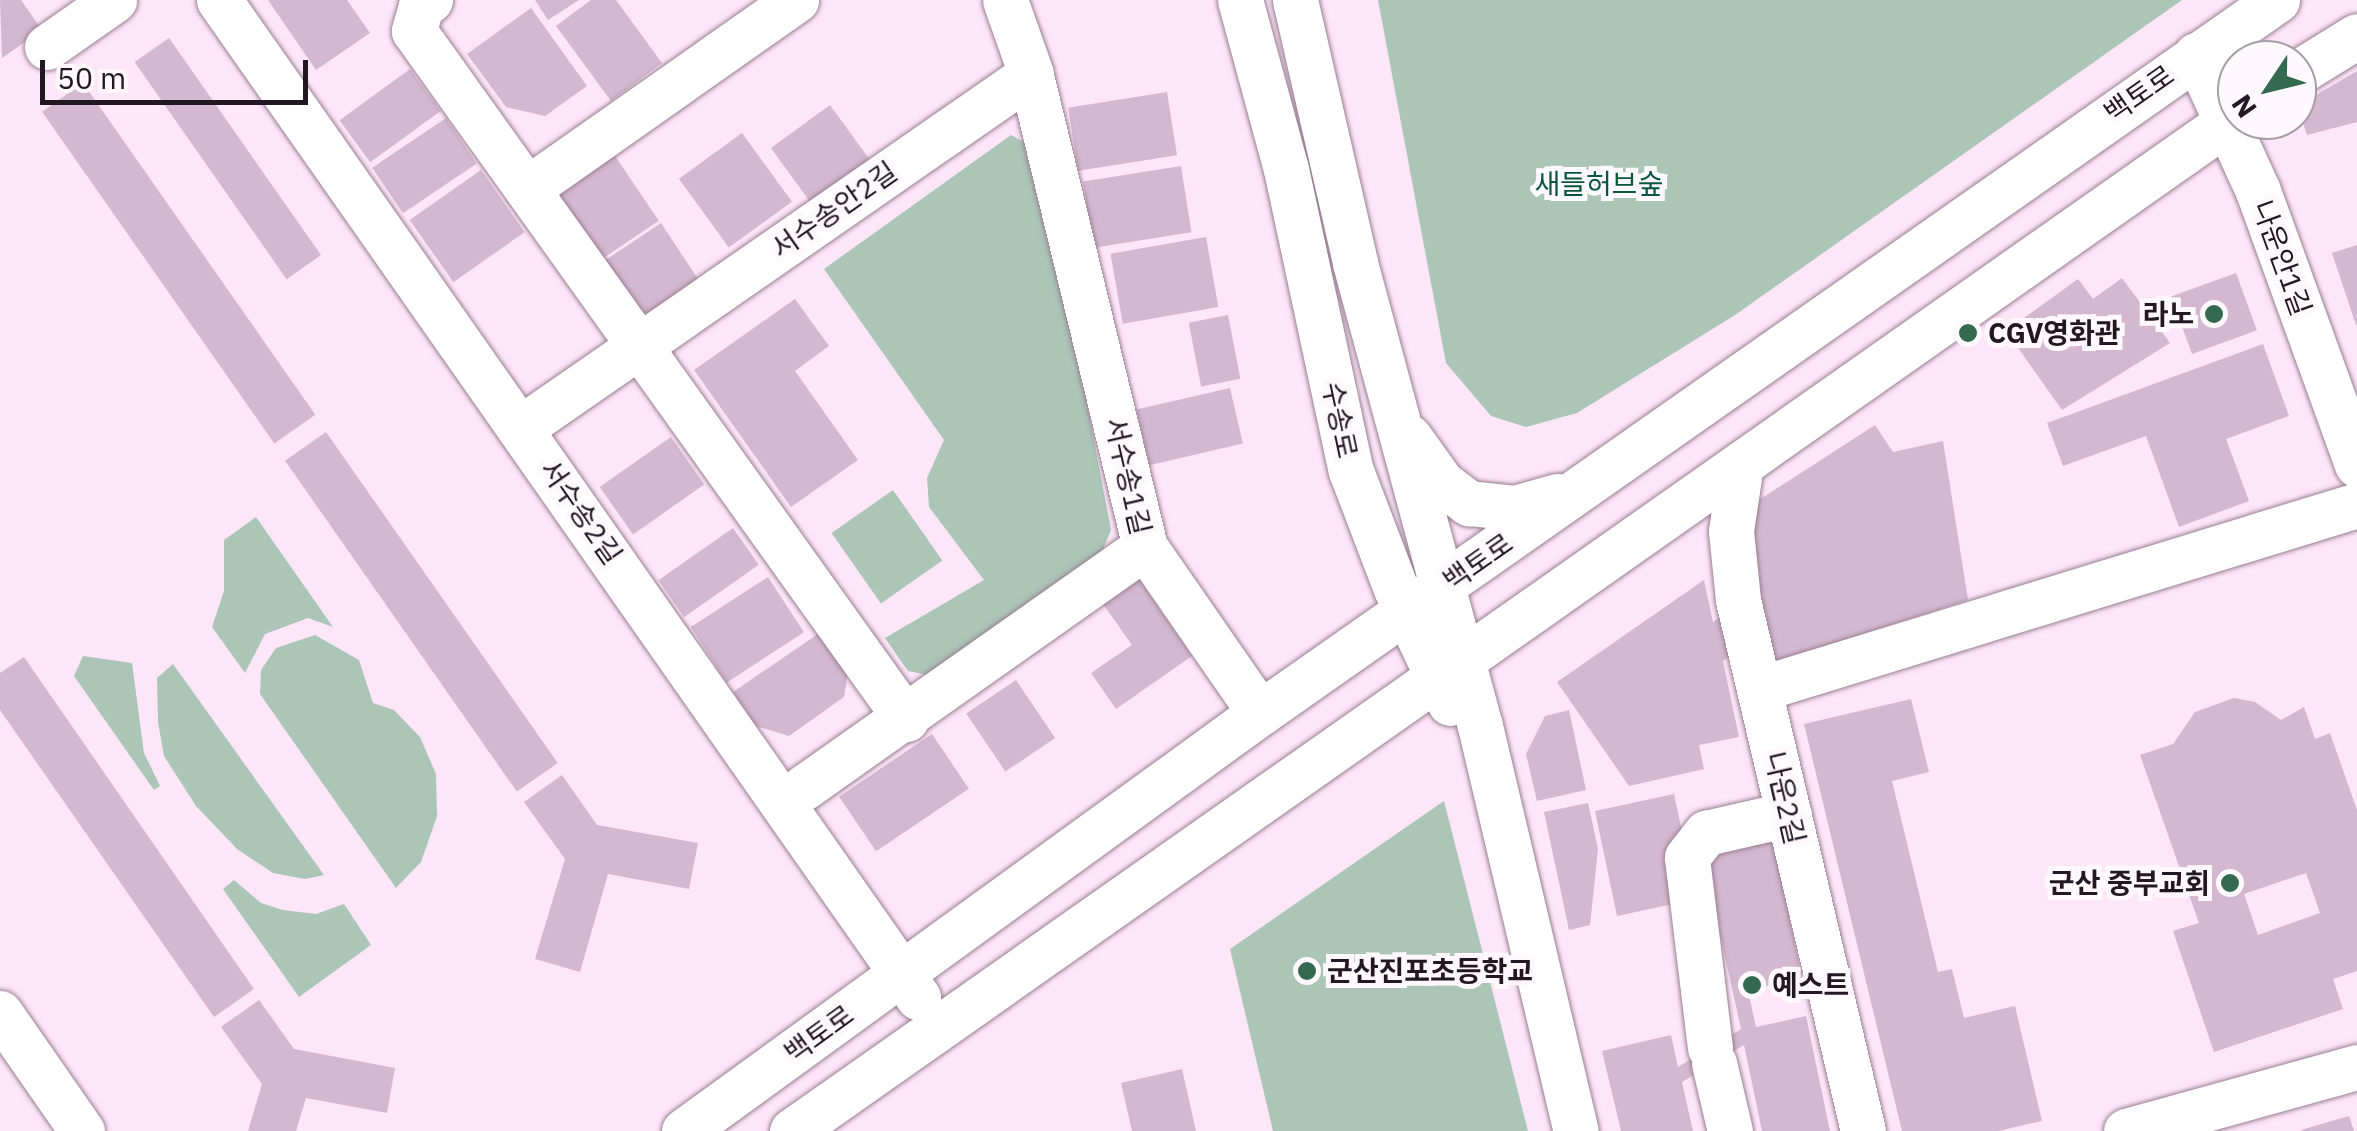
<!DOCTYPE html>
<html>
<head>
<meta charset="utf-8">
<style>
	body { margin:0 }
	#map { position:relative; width:2357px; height:1131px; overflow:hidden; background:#fde6f8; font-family:"IBM Plex Sans","Noto Sans KR",sans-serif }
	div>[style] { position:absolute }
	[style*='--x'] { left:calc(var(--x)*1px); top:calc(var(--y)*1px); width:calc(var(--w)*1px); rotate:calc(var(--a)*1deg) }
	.green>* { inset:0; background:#abc5b7; transform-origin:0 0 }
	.building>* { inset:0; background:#d4b8cf; transform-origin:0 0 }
	.roads { filter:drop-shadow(0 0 2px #987e93) drop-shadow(0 0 2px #987e93) }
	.minor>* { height:45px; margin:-22.5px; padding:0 22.5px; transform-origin:22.5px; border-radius:22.5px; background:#fff }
	.dots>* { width:28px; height:28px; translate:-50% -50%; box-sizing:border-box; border:5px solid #fff9fe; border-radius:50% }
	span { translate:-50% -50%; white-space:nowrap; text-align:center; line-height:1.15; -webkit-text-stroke:10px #fff9fe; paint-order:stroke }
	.street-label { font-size:28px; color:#221821 }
	.park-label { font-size:28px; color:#07583b }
	.poi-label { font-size:28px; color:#221821; font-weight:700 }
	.right { translate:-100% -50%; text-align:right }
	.left { translate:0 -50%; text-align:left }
	.north { position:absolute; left:2217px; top:40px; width:100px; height:100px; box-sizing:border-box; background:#fff9fe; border:2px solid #a79fa6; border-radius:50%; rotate:235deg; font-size:28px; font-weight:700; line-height:40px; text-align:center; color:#221821 }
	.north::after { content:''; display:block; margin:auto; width:35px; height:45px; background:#336a50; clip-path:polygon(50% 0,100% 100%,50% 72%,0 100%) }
	.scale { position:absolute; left:40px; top:60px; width:268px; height:45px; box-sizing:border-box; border:5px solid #221821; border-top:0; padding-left:12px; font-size:30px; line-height:35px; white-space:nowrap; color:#221821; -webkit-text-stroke:8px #fff9fe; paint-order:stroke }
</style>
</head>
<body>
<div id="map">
	<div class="green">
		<div style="clip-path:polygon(1378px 0,2182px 0,1735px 315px,1577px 413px,1526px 427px,1491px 416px,1446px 363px)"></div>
		<div style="clip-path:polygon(1011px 135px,1039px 150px,1111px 530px,1101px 554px,932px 676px,908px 671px,885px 638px,984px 580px,929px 507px,927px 478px,944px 440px,824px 269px)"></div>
		<div style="left:893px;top:490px;width:86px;height:75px;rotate:55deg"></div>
		<div style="clip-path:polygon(256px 517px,333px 627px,308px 618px,265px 634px,245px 673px,212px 627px,224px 591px,224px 540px)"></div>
		<div style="clip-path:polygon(315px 635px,359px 660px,373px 703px,394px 710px,420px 737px,436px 774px,437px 816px,421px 862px,396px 888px,260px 694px,261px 670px,276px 648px)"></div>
		<div style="clip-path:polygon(83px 656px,132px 663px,144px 753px,160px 786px,154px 790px,74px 676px)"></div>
		<div style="clip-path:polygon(173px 664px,324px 875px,305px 879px,273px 873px,237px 849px,196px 806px,164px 756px,158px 722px,157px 678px)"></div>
		<div style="clip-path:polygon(1444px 801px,1528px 1131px,1273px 1131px,1230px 949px)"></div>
		<div style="clip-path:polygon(234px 880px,261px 903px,283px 910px,316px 914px,344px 904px,371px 945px,299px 997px,223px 889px)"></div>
	</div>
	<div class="building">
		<div style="clip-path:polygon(0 0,21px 0,42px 30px,2px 58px)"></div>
		<div style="clip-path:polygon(268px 0,347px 0,370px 33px,316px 70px)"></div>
		<div style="clip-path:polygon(535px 0,579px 0,548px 20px)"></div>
		<div style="clip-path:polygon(591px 0,616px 0,662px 63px,611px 101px,556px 26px)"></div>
		<div style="clip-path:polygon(531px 8px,587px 86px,545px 116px,506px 107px,467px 54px)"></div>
		<div style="left:169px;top:38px;width:265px;height:42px;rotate:55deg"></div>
		<div style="left:410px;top:69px;width:52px;height:87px;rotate:54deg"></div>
		<div style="clip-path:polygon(2357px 71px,2357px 122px,2307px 135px,2297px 106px)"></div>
		<div style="left:83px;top:83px;width:405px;height:50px;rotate:55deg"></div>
		<div style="left:1167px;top:92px;width:64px;height:100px;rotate:81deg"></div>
		<div style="left:830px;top:105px;width:81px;height:73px;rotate:54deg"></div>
		<div style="left:446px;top:118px;width:55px;height:89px;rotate:56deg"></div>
		<div style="left:742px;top:133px;width:85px;height:78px;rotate:54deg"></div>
		<div style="left:609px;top:147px;width:89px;height:73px;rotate:56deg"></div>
		<div style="left:1181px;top:166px;width:67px;height:99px;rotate:81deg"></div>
		<div style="left:481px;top:170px;width:76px;height:87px;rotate:55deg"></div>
		<div style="clip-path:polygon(661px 223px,704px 288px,661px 317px,631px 308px,601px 263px)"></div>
		<div style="left:1206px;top:237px;width:71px;height:97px;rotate:80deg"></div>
		<div style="clip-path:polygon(2357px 245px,2357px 324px,2356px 325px,2332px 253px)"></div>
		<div style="left:2236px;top:273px;width:61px;height:69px;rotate:70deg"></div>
		<div style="clip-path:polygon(2122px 278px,2170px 343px,2062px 410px,2006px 331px,2078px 279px,2093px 299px)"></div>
		<div style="clip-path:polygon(795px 299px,829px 346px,795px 371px,858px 460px,791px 507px,694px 370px)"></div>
		<div style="left:1228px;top:315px;width:65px;height:40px;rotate:79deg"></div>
		<div style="clip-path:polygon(2263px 344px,2289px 416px,2226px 439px,2249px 501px,2179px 527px,2146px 436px,2063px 466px,2047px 423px)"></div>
		<div style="left:1230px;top:388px;width:57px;height:96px;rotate:77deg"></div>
		<div style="clip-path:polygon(1875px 425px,1893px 452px,1943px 441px,1968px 600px,1773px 663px,1766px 632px,1723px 661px,1739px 737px,1699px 745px,1704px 769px,1629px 786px,1557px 682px,1704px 580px,1713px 622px,1758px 592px,1748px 507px)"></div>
		<div style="left:326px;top:432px;width:404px;height:50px;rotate:55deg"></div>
		<div style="left:671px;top:437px;width:58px;height:87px;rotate:55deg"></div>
		<div style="left:733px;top:528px;width:45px;height:91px;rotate:55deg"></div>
		<div style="clip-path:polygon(1132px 569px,1192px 656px,1116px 709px,1091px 673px,1132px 645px,1096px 594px)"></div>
		<div style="left:768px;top:577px;width:66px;height:92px;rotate:57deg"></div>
		<div style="clip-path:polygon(828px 627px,850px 660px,844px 697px,789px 736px,756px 726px,733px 692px)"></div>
		<div style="clip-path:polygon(24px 657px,254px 989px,214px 1017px,0 710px,0 673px)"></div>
		<div style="left:1016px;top:680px;width:70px;height:60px;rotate:56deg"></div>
		<div style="clip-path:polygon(evenodd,2234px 698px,2255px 702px,2281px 720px,2304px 707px,2315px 739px,2330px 733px,2357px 810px,2357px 971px,2333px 979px,2343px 1009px,2214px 1052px,2173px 931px,2199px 923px,2140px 755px,2173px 744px,2195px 712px,2234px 698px,2306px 873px,2320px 913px,2258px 935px,2244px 894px,2306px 873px)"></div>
		<div style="clip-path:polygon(1911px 699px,1929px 772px,1892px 781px,1938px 972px,1952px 969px,1964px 1018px,2015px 1006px,2042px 1121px,1998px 1131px,1902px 1131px,1804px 724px)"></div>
		<div style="clip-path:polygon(1569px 710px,1586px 790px,1537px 801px,1526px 754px,1545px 716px)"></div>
		<div style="left:932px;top:734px;width:66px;height:112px;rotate:56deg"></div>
		<div style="clip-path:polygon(562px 775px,597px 825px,698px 843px,689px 889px,608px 874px,580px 972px,535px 959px,565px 859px,524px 802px)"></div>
		<div style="clip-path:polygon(1674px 794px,1682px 832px,1664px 860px,1673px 904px,1617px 916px,1595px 811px)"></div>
		<div style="clip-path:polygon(1588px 803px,1598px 849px,1590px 925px,1569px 930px,1544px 812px)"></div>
		<div style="clip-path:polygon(1773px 838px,1802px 979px,1748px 990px,1756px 1027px,1806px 1016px,1830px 1131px,1762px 1131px,1744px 1045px,1682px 1082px,1693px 1131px,1621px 1131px,1602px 1051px,1671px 1035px,1678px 1067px,1741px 1029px,1702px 853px)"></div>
		<div style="clip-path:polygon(259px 1000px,294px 1049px,395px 1068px,387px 1113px,306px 1098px,296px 1131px,248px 1131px,262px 1084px,221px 1027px)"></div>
		<div style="clip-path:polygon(1182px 1069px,1196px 1131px,1132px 1131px,1121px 1083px)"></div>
		<div style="clip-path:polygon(2349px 1116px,2354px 1131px,2302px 1131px,2301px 1130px)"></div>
	</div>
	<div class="roads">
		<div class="minor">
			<div style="--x:219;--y:0;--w:1218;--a:54.97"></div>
			<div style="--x:430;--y:0;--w:11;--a:146"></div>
			<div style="--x:421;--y:6;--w:26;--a:106"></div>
			<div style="--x:414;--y:31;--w:846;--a:54.43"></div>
			<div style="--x:1240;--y:0;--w:175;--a:74.8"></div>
			<div style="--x:1286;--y:169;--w:309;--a:77.9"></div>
			<div style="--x:1351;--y:471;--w:126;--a:69.1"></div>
			<div style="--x:1396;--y:589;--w:126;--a:64.7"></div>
			<div style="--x:1295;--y:0;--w:270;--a:77.1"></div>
			<div style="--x:1355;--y:263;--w:480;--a:74.9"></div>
			<div style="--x:1480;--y:726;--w:416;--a:76.7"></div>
			<div style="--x:47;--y:47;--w:82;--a:-35"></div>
			<div style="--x:2196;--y:55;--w:149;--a:65.5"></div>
			<div style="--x:2258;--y:191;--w:291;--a:70.1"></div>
			<div style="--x:2297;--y:73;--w:70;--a:-31.7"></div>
			<div style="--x:527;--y:189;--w:329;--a:-35.1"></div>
			<div style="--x:522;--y:427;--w:619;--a:-34.74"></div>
			<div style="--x:1409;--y:437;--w:57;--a:54.3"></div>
			<div style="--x:1442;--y:483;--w:34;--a:37"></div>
			<div style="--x:1469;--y:503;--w:46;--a:6.2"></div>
			<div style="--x:1515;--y:508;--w:44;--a:-15.9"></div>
			<div style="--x:1741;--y:464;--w:68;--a:98.5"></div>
			<div style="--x:1731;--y:531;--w:69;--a:84.2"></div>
			<div style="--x:1738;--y:600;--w:546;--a:76.75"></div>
			<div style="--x:1145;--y:547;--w:202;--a:55.3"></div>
			<div style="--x:1759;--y:689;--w:626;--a:-17.1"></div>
			<div style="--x:803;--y:788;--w:418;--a:-35.2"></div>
			<div style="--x:1145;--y:547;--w:487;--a:-103.6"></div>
			<div style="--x:1031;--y:74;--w:78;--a:-109.4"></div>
			<div style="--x:0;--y:1013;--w:144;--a:55.2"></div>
			<div style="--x:1710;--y:1048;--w:192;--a:-96.9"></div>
			<div style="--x:1687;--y:857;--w:31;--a:-52"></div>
			<div style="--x:1706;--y:833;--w:85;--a:-12.9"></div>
			<div style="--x:1714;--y:1063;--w:70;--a:76.8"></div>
			<div style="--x:684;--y:1131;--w:712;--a:-35.97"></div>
			<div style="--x:1260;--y:713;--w:1242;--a:-35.03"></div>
			<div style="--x:792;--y:1131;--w:1766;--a:-35.11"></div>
			<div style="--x:2126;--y:1131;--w:240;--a:-15.5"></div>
		</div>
	</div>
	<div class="dots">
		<div style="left:2214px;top:314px;background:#336a50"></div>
		<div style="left:1968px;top:333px;background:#336a50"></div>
		<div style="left:2230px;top:883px;background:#336a50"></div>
		<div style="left:1307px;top:971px;background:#336a50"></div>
		<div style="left:1752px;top:985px;background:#336a50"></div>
	</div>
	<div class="street-label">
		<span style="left:2139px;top:94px;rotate:-35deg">백토로</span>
		<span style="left:834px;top:210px;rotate:-35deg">서수송안2길</span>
		<span style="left:2282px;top:258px;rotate:70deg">나운안1길</span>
		<span style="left:1340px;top:420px;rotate:78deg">수송로</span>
		<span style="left:1128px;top:476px;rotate:77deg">서수송1길</span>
		<span style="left:581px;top:512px;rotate:55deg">서수송2길</span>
		<span style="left:1478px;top:562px;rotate:-35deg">백토로</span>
		<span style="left:1785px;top:798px;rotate:77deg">나운2길</span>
		<span style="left:819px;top:1034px;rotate:-36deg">백토로</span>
	</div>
	<div class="park-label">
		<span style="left:1599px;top:184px">새들허브숲</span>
	</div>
	<div class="poi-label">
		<span class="right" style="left:2194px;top:314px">라노</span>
		<span class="left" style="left:1988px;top:333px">CGV영화관</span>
		<span class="right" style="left:2210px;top:883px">군산 중부교회</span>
		<span class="left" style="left:1327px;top:971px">군산진포초등학교</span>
		<span class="left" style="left:1772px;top:985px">예스트</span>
	</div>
	<div class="north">N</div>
	<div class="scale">50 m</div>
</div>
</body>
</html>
